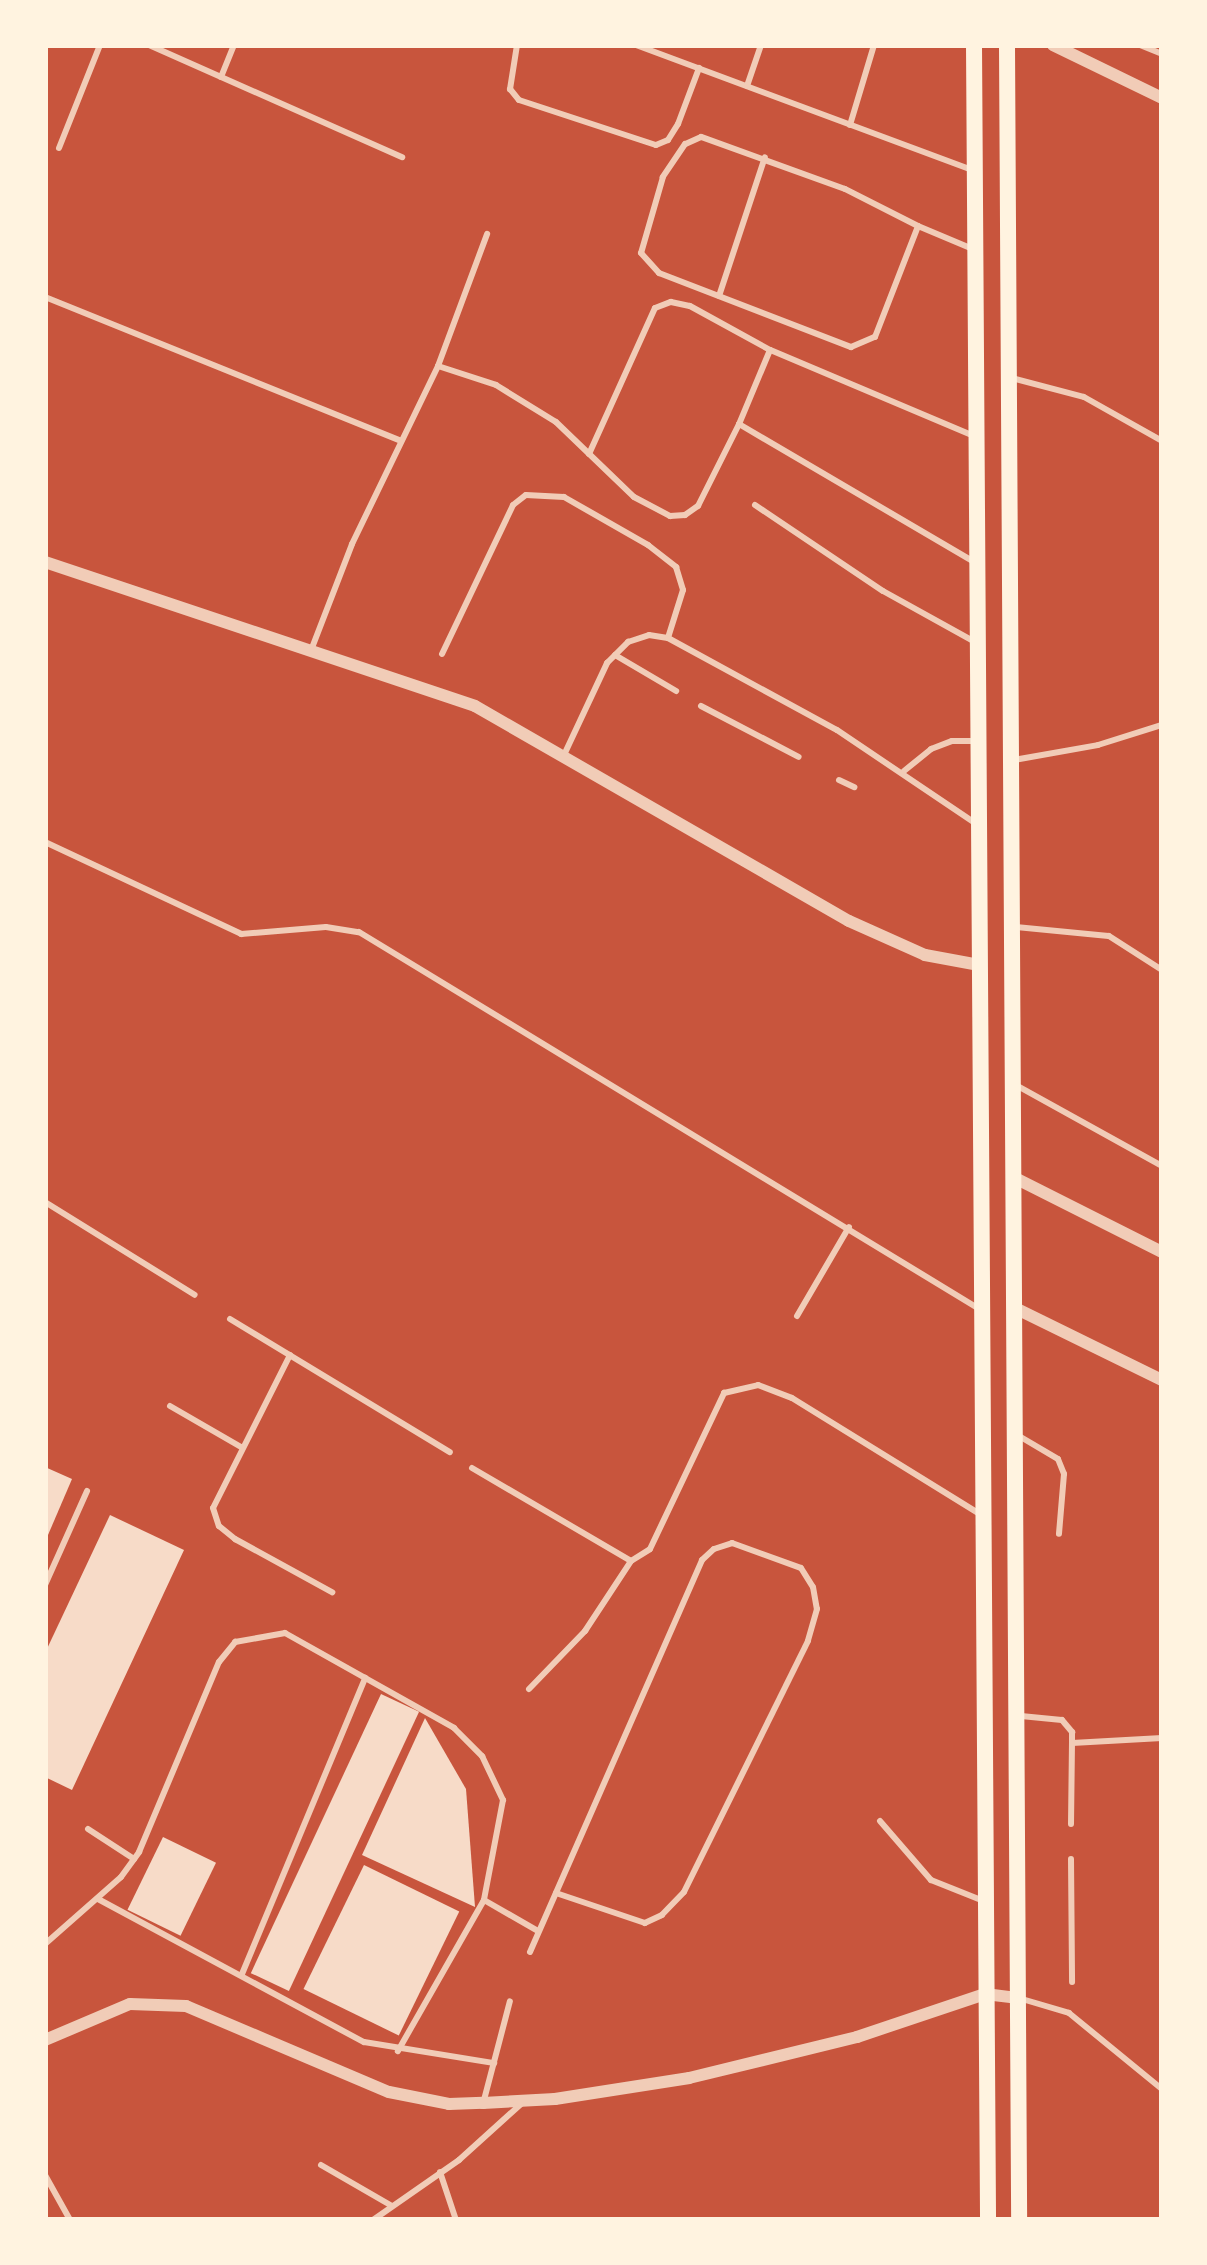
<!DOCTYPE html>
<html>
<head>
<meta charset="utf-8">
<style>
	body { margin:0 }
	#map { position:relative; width:1207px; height:2265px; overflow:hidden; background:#c8553d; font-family:Karla,sans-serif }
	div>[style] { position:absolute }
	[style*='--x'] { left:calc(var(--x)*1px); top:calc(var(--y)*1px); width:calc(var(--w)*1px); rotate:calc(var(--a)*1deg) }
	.building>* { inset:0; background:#f7dbc8; transform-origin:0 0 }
	.service>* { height:6px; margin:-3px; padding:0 3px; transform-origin:3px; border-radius:3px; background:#f1ccb7 }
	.minor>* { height:12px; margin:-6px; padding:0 6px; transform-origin:6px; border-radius:6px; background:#f1ccb7 }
	.secondary>* { height:16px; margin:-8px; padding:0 8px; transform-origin:8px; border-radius:8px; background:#fff3e0 }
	span { translate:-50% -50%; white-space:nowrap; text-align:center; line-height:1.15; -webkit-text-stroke:12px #fff3e0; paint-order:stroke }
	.frame { position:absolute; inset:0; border:48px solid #fff3e0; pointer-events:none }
</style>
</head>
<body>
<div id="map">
	<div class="building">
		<div style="clip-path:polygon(45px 1467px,72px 1479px,45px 1542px)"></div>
		<div style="clip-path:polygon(110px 1515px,184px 1550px,72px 1790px,45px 1777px,45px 1653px)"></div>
		<div style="left:381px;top:1694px;width:42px;height:308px;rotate:25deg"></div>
		<div style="clip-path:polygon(425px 1718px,466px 1789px,475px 1907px,362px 1855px)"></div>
		<div style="left:163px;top:1837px;width:59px;height:81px;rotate:26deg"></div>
		<div style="left:364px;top:1865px;width:106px;height:138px;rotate:26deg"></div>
	</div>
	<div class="service">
		<div style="--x:149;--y:45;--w:277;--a:23.9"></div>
		<div style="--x:517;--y:45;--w:45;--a:99"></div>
		<div style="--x:510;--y:89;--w:14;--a:51"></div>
		<div style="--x:519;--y:100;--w:144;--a:18.2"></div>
		<div style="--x:656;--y:145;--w:13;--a:-23"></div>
		<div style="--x:668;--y:140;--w:19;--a:-58"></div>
		<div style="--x:678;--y:124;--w:60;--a:-69.4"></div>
		<div style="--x:636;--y:45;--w:358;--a:20.4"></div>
		<div style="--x:1140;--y:45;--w:24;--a:22"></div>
		<div style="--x:221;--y:77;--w:35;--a:-68"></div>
		<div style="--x:747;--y:86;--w:43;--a:-71.1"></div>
		<div style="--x:850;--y:125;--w:84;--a:-73.3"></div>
		<div style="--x:59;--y:148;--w:111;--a:-68.3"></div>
		<div style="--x:918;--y:226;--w:82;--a:-153.1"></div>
		<div style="--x:845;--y:189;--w:153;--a:-160.1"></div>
		<div style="--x:701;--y:137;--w:17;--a:156"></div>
		<div style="--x:685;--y:144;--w:40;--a:124"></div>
		<div style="--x:663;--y:177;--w:79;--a:106.1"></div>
		<div style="--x:641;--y:253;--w:27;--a:48"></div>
		<div style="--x:659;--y:273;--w:206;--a:21.1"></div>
		<div style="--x:851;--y:347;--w:26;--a:-23"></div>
		<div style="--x:875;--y:337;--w:119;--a:-68.8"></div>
		<div style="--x:918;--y:226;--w:60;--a:22.7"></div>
		<div style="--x:719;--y:296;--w:146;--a:-71.7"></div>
		<div style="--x:45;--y:297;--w:384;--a:22"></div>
		<div style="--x:438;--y:366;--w:141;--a:-69.6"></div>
		<div style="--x:1012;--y:378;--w:74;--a:14.8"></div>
		<div style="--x:1084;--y:397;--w:90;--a:29.4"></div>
		<div style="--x:974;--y:436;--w:221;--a:-157.1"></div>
		<div style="--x:770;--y:350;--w:80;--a:112.7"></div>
		<div style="--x:739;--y:424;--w:273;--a:30.4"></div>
		<div style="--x:589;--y:454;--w:160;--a:-65.7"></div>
		<div style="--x:655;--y:308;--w:17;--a:-21"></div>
		<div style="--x:671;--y:302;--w:19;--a:12"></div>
		<div style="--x:690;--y:306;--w:91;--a:28.8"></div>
		<div style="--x:755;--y:505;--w:154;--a:33.9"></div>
		<div style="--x:883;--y:591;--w:105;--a:29"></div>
		<div style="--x:310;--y:653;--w:117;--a:-68.9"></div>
		<div style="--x:352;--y:544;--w:198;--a:-64.2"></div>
		<div style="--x:438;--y:366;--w:61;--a:18.1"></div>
		<div style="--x:496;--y:385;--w:70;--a:31.7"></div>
		<div style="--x:556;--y:422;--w:108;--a:43.9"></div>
		<div style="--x:634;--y:497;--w:41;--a:27.8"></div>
		<div style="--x:670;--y:516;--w:15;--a:-4"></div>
		<div style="--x:685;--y:515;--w:16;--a:-35"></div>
		<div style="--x:698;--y:506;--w:92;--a:-63.4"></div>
		<div style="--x:442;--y:654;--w:165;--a:-64.5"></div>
		<div style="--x:513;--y:505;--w:16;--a:-38"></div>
		<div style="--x:526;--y:495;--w:38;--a:3"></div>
		<div style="--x:564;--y:497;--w:97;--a:29.7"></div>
		<div style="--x:648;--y:545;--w:36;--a:38"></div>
		<div style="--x:676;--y:567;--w:24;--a:73"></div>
		<div style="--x:683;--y:590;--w:50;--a:107.4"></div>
		<div style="--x:615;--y:655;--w:71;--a:30.5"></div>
		<div style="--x:701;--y:706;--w:110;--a:27.5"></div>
		<div style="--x:564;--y:755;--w:102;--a:-64.9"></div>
		<div style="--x:607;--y:663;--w:30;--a:-45"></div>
		<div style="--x:628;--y:642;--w:22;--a:-18"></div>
		<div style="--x:649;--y:635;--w:19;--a:9"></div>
		<div style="--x:668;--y:638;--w:192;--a:28.6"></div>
		<div style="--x:837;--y:730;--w:166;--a:34"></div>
		<div style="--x:1014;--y:760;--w:85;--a:-10.1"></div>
		<div style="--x:1098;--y:745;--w:67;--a:-17.4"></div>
		<div style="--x:904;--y:771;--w:35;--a:-39"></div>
		<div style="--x:931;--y:749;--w:22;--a:-21"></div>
		<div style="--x:952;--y:741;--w:23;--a:0"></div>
		<div style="--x:839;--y:780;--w:17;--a:25"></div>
		<div style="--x:45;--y:842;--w:217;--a:25.1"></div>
		<div style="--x:241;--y:934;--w:85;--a:-4.7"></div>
		<div style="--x:326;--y:927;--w:33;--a:9"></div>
		<div style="--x:359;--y:932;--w:722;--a:31.29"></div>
		<div style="--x:1015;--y:927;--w:94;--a:5.5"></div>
		<div style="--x:1109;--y:936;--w:63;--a:32.7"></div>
		<div style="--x:1014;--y:1084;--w:169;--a:29"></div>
		<div style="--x:45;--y:1202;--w:176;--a:31.8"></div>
		<div style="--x:797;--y:1316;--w:103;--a:-59.7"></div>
		<div style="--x:230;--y:1319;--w:257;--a:31.2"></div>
		<div style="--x:290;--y:1355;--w:171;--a:116.7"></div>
		<div style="--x:213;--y:1508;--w:19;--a:72"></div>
		<div style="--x:219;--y:1526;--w:21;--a:39"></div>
		<div style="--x:235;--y:1539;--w:111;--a:28.7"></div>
		<div style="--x:170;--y:1406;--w:82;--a:30"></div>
		<div style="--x:1019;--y:1436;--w:45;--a:30.5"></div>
		<div style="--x:1058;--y:1459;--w:16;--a:68"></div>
		<div style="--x:1064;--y:1474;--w:60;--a:94.8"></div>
		<div style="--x:472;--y:1468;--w:184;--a:30.3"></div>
		<div style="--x:631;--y:1561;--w:22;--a:-32"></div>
		<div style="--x:650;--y:1549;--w:173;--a:-64.6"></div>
		<div style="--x:724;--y:1393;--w:35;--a:-13"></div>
		<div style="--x:758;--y:1385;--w:36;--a:21"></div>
		<div style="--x:792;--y:1398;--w:219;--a:31.7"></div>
		<div style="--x:45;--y:1585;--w:103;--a:-65.9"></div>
		<div style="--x:529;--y:1689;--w:81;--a:-46"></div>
		<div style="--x:585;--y:1631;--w:84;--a:-56.7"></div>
		<div style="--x:1021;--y:1716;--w:41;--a:5.6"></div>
		<div style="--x:1062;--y:1720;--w:16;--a:50"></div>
		<div style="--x:1072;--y:1732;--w:11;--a:90"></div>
		<div style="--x:880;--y:1821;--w:78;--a:49.2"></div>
		<div style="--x:931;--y:1880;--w:54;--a:21.8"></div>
		<div style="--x:1071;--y:1824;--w:81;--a:-89.3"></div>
		<div style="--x:1072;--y:1743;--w:90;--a:-3.2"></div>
		<div style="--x:88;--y:1829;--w:55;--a:33.1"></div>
		<div style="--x:1071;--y:1859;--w:123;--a:89.5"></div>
		<div style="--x:98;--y:1899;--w:302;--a:28.3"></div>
		<div style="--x:364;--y:2042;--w:132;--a:9.2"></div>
		<div style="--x:484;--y:1900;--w:62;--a:29.9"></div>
		<div style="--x:45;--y:1944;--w:101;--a:-41.4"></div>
		<div style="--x:121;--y:1877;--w:31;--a:-54"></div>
		<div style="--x:139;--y:1852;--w:206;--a:-67.2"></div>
		<div style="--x:219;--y:1662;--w:26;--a:-51"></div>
		<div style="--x:235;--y:1642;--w:51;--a:-10.2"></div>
		<div style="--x:285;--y:1633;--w:194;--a:29.3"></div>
		<div style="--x:454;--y:1728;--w:40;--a:45"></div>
		<div style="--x:482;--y:1756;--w:49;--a:64.5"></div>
		<div style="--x:503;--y:1800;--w:102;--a:100.8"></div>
		<div style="--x:484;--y:1900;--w:174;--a:119.7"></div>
		<div style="--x:530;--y:1952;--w:428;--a:-66.3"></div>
		<div style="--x:702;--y:1560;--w:16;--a:-43"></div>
		<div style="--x:714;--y:1549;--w:19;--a:-18"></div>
		<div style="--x:732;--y:1543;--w:73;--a:19.9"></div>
		<div style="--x:801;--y:1568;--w:22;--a:58"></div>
		<div style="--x:813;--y:1587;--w:22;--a:80"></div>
		<div style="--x:817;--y:1609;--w:33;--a:106"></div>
		<div style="--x:808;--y:1641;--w:280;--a:116.3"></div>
		<div style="--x:684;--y:1892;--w:32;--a:134"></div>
		<div style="--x:662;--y:1915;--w:19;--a:155"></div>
		<div style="--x:645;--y:1923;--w:94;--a:-161.4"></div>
		<div style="--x:242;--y:1974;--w:321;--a:-67.4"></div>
		<div style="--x:1022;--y:1999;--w:49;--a:16.6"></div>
		<div style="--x:1069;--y:2013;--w:120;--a:39.3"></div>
		<div style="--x:484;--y:2100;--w:102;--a:-75.3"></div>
		<div style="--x:321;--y:2165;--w:82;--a:30"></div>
		<div style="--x:440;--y:2172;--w:51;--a:71.6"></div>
		<div style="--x:45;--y:2175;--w:51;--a:60.9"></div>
		<div style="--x:373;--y:2220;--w:105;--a:-34.9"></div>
		<div style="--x:459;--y:2160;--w:84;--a:-42.1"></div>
	</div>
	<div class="minor">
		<div style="--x:1053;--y:45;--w:121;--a:25.9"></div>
		<div style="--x:45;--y:562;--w:453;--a:18.5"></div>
		<div style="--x:475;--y:706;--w:431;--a:29.9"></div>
		<div style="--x:849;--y:921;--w:83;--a:24.1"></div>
		<div style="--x:925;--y:955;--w:55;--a:10.5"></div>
		<div style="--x:1013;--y:1177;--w:167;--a:26.7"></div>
		<div style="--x:1013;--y:1307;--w:166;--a:26.1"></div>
		<div style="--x:45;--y:2040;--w:92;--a:-23"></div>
		<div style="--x:130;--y:2004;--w:56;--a:2"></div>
		<div style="--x:186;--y:2006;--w:220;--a:23"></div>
		<div style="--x:389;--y:2092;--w:61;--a:11.3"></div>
		<div style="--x:449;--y:2104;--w:34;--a:-2"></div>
		<div style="--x:483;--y:2103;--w:72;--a:-3.2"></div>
		<div style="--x:555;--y:2099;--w:136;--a:-8.9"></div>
		<div style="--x:689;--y:2078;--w:173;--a:-13.7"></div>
		<div style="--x:857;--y:2037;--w:135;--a:-18.6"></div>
		<div style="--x:985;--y:1994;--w:32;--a:7"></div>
	</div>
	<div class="secondary">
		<div style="--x:974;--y:45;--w:2175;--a:89.63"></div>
		<div style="--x:1007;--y:45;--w:2175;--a:89.68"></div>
	</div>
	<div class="frame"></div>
</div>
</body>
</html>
